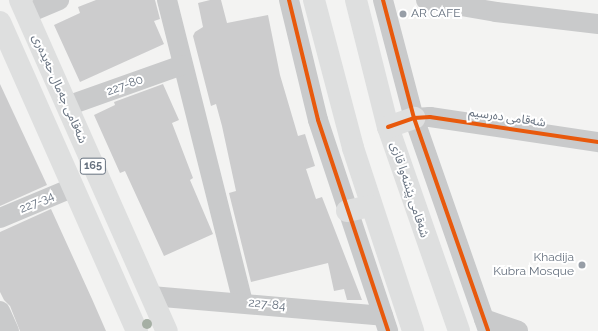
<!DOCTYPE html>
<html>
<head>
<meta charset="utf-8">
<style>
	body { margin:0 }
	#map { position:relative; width:598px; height:331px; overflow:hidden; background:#f3f3f2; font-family:Raleway,"Noto Sans Arabic",sans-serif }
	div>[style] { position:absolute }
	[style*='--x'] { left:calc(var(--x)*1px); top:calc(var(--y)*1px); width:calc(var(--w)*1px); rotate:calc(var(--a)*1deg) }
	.building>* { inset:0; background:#cccccd }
	.minor>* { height:20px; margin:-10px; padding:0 10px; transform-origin:10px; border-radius:10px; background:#c9cacb }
	.major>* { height:22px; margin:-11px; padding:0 11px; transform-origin:11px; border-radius:11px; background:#dedfdf }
	.highway>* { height:22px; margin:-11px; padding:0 11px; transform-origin:11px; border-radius:11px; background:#dedfdf }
	.cycleway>* { height:4px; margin:-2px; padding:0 2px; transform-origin:2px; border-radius:2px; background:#e8590c }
	.trees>* { width:10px; height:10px; margin:-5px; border-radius:50%; background:#a5afa4 }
	.dots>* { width:11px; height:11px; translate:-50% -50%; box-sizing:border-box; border:2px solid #fff; border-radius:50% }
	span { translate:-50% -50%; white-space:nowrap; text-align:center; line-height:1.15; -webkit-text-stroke:4px #fff; paint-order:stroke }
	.shield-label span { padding:1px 3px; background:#fff; border:1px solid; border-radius:3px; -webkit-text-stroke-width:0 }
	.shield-label { font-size:11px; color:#66717f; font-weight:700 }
	.poi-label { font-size:12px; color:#66717f }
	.left { translate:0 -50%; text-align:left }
	.right { translate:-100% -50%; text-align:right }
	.street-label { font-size:12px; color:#66717f }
</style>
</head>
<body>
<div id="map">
	<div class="building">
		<div style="clip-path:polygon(96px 0,155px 0,160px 19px,154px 21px,164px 44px,80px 82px,54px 25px,80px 13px,78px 7px)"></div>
		<div style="clip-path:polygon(210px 0,221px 0,227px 23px,268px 15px,280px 75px,298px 136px,305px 134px,315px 166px,306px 169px,316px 199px,322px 197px,362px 300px,347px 300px,344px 289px,334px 291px,328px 263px,251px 282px,229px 193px,236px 191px,222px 126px,216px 104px,211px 106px,193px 36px,195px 32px,203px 27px,198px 3px)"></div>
		<div style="clip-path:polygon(0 84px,47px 185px,0 206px)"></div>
		<div style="clip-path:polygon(163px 84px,179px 120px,172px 123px,193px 178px,190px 180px,213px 234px,164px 256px,125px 171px,120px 173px,94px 115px,115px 105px,114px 102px)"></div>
		<div style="clip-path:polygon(51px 209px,92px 299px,106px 331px,20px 331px,10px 306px,4px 300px,0 292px,0 232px)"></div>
	</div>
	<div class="minor">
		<div style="--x:167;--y:0;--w:311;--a:75.9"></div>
		<div style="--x:289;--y:0;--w:123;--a:76.4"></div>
		<div style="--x:318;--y:120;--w:222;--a:71.6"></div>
		<div style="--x:383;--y:0;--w:122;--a:75.3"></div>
		<div style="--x:414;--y:118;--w:225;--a:70.8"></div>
		<div style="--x:426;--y:0;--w:71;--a:9.7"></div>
		<div style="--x:496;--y:12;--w:103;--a:6.7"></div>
		<div style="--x:26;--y:14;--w:36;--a:-23"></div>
		<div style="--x:67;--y:106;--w:122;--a:-19.6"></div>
		<div style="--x:414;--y:118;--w:16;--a:-4"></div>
		<div style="--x:430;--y:117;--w:170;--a:8.5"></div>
		<div style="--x:0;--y:218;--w:80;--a:-22.7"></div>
		<div style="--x:151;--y:296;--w:233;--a:4.9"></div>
		<div style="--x:0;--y:311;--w:22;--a:66"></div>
		<div style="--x:484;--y:319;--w:36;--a:19"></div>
	</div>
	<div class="major">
		<div style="--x:20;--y:0;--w:362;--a:66.1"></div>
		<div style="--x:0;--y:22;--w:338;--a:66.1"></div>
	</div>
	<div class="highway">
		<div style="--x:314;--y:0;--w:153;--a:75.2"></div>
		<div style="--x:353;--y:148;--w:193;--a:71.8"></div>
		<div style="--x:356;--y:0;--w:131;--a:75.9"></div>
		<div style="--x:388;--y:127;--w:216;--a:70.8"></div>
		<div style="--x:388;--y:127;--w:28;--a:-19"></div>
		<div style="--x:347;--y:211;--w:25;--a:-12"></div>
	</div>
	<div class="cycleway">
		<div style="--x:289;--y:0;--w:123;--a:76.4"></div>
		<div style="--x:318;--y:120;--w:222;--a:71.6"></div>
		<div style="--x:383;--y:0;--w:122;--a:75.3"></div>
		<div style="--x:414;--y:118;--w:225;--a:70.8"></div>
		<div style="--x:388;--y:127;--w:28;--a:-19"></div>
		<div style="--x:414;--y:118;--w:16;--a:-4"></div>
		<div style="--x:430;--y:117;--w:170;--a:8.5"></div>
	</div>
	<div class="trees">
		<div style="left:147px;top:324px"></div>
	</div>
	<div class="dots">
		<div style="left:403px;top:14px;background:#979ea7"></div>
		<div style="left:582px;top:265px;background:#979ea7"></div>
	</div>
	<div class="shield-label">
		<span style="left:93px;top:166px">165</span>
	</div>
	<div class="poi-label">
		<span class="left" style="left:411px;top:14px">AR CAFE</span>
		<span class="right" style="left:574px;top:265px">Khadija<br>Kubra Mosque</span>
	</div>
	<div class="street-label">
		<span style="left:125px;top:86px;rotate:-20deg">227-80</span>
		<span style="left:59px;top:89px;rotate:66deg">شەقامی جەمال حەیدەری</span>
		<span style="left:507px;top:118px;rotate:8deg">شەقامی دەرسیم</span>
		<span style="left:409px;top:190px;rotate:72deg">شەقامی پێشەوا قازی</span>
		<span style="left:37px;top:203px;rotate:-23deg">227-34</span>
		<span style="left:267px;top:305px;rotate:6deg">227-84</span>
	</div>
</div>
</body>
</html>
